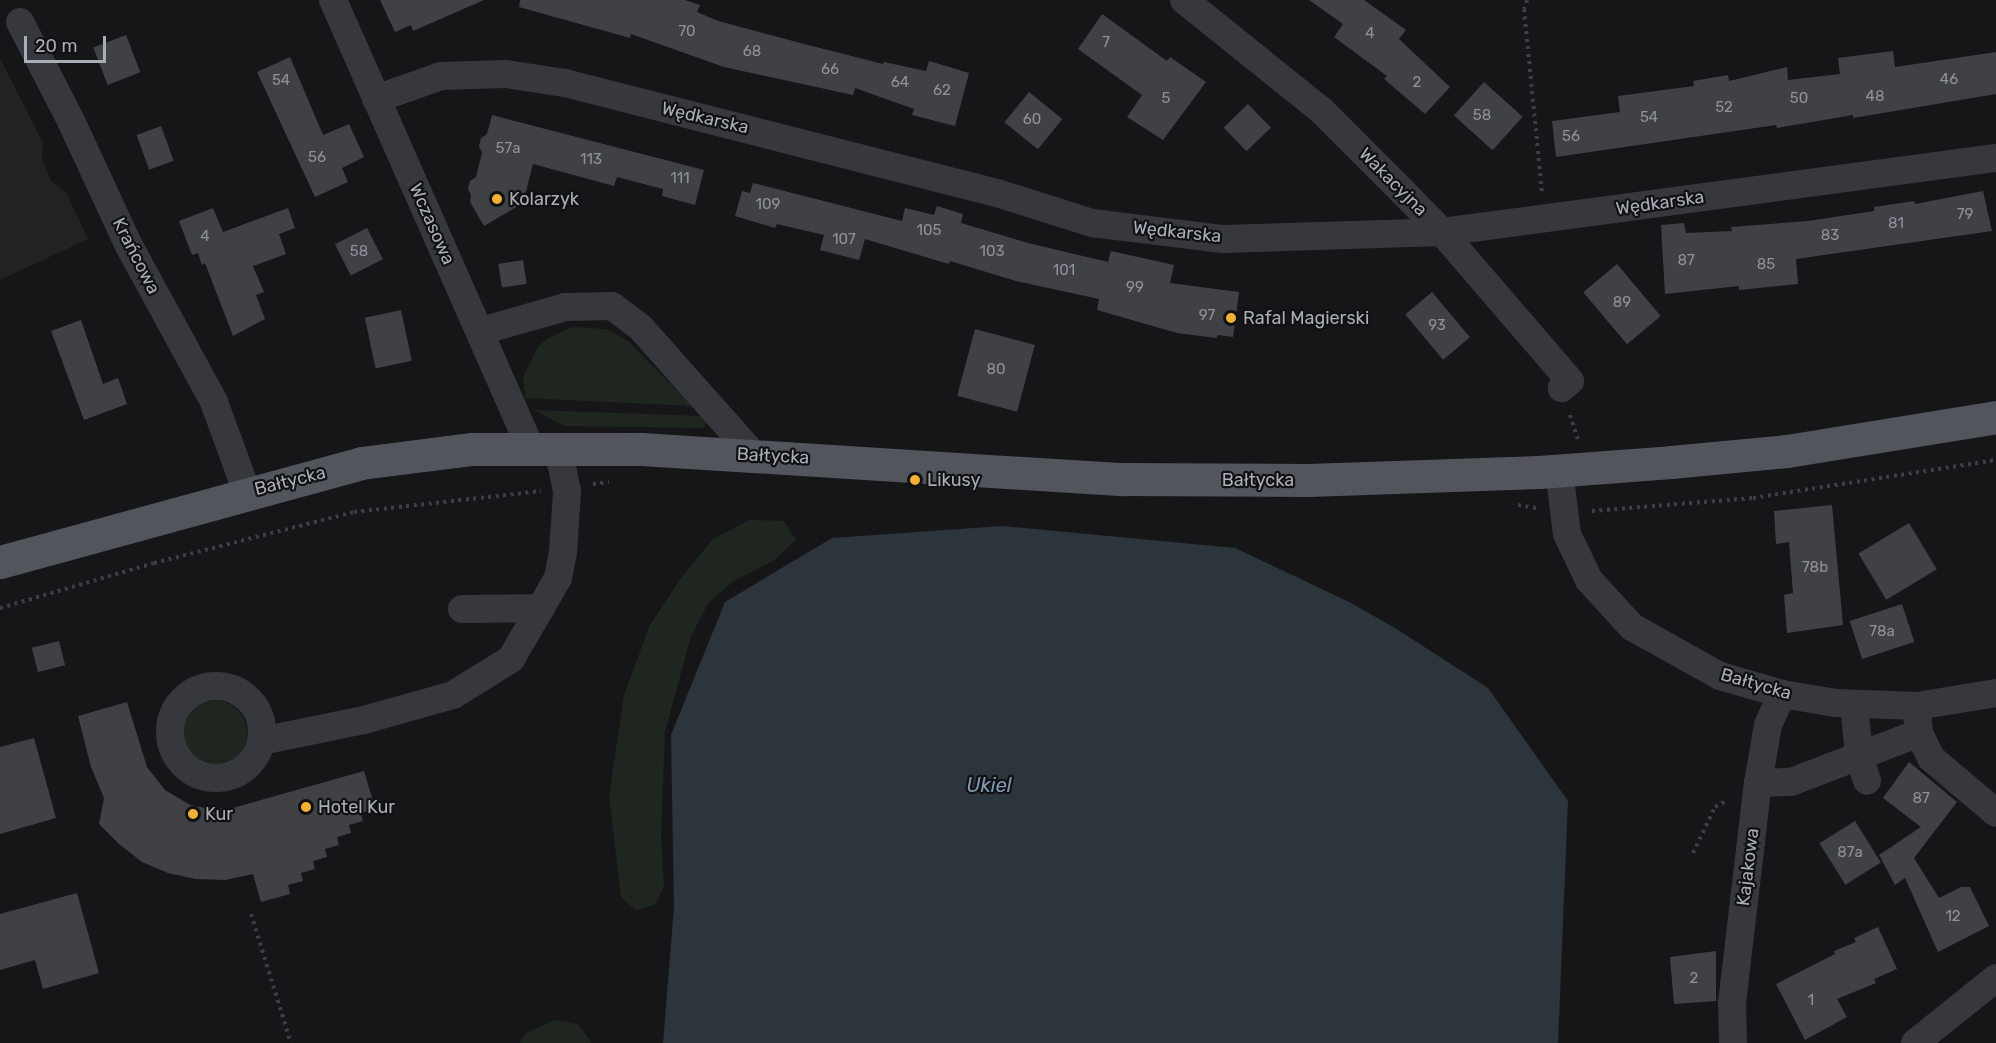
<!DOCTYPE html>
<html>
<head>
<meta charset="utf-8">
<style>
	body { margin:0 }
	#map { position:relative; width:1996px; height:1043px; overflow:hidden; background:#161618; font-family:Rubik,sans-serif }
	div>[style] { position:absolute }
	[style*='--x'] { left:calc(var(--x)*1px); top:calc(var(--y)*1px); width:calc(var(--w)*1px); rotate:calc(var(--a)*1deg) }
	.built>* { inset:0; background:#222225 }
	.green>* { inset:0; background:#1e261f }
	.round { border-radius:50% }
	.water>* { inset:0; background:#2c353c }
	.building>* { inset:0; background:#404145; transform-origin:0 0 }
	.path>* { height:4px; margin-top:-2px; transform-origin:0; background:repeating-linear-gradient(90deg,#3d3f44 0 3px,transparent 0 7.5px) }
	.minor>* { height:28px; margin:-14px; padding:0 14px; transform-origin:14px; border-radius:14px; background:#37383d }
	.minor>.ring { margin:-14px; padding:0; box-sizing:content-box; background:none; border:28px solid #37383d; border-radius:50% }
	.major>* { height:33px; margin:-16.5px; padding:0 16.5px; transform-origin:16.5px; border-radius:16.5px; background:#53555c }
	.dots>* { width:16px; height:16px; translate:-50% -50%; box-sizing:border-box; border:3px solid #111113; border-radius:50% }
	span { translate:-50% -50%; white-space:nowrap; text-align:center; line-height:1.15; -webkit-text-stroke:4.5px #111113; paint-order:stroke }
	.number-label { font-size:15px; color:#8e929b }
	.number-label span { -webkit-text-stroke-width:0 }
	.street-label { font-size:18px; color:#a8adb8 }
	.poi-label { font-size:18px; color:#a8adb8 }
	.left { translate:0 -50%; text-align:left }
	.water-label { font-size:20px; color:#7f9bb3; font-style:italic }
	.scale { position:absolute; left:24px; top:36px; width:82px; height:27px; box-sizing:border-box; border:3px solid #a8adb8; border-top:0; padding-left:8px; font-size:18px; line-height:21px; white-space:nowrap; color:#a8adb8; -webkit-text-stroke:4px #111113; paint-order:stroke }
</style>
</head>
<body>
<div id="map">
	<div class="built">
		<div style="clip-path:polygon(0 58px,43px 143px,42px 160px,51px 181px,66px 192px,88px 239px,0 280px)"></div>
	</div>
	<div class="green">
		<div style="clip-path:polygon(573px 327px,606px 329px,628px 341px,692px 406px,525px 398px,523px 377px,538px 347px,548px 338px)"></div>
		<div style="clip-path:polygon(534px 410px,700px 416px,704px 418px,706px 425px,703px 428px,564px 426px)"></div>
		<div style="clip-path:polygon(749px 520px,784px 521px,796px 540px,773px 561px,734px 581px,709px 602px,691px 636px,665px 732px,661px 837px,664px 886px,656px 904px,636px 911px,621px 897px,609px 796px,624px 695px,650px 625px,681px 578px,713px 539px)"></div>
		<div class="round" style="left:181px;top:700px;width:66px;height:66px"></div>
		<div style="clip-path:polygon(555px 1020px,578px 1024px,592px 1043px,519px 1043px,526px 1033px)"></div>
	</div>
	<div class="water">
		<div style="clip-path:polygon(1002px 526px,1235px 548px,1351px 603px,1395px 628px,1488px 688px,1568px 801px,1558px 1043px,663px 1043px,674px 908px,671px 735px,725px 602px,832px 538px)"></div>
	</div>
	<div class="building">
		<div style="clip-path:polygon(380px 0,484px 0,413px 31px,411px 25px,395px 32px)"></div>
		<div style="clip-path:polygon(520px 0,685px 0,700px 5px,697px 12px,718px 21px,808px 45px,883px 64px,884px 62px,926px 71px,929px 61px,969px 73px,955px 126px,912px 115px,914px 109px,855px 88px,853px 95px,724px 67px,631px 34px,630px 38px,519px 7px)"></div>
		<div style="clip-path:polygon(1309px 0,1364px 0,1406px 30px,1399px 39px,1450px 87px,1425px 114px,1384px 79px,1387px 76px,1334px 37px,1343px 24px)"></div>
		<div style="clip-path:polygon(1102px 14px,1167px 61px,1170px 57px,1206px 82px,1163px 140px,1127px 117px,1142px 95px,1078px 49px)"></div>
		<div style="left:126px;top:35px;width:40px;height:35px;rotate:69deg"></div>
		<div style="clip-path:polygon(1893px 51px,1895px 67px,1996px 52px,1996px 94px,1853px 118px,1853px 115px,1777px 128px,1776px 125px,1556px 157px,1552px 121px,1620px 112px,1618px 96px,1694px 86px,1693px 81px,1728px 75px,1729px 81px,1787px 67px,1788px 80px,1840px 74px,1838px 58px)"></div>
		<div style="clip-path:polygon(290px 57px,323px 135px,349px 124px,364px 157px,342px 168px,348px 182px,315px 197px,257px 72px)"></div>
		<div style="left:1484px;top:82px;width:52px;height:45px;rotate:42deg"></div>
		<div style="left:1029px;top:92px;width:43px;height:39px;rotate:39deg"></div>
		<div style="left:1248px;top:104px;width:33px;height:34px;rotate:46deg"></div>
		<div style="clip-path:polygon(492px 115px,704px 170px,695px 205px,662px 196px,663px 189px,617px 177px,614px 186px,533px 164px,523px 203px,484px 226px,470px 202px,471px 195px,468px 189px,470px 181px,476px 177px,482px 153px,479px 146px,481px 138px,487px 134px)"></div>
		<div style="left:161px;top:126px;width:37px;height:26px;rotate:70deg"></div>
		<div style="clip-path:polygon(753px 183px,902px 221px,905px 208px,934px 215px,937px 206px,963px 214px,961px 223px,1028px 243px,1108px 262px,1111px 251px,1174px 265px,1170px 283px,1239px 292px,1233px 337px,1218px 335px,1216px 338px,1177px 333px,1097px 310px,1099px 299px,1016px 281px,950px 261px,949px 264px,865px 239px,859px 260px,820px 250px,824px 235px,777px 224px,775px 228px,735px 216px,742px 191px,750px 193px)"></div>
		<div style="clip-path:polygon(1983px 191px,1992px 231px,1796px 259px,1798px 284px,1739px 290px,1739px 286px,1665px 294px,1661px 225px,1684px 223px,1686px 233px,1732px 231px,1731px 227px,1808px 221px,1874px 211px,1874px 207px,1914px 201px,1915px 204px)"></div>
		<div style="clip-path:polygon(213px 208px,223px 232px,288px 208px,295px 228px,279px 234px,286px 254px,253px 266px,264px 292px,256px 295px,265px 319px,233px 336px,205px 263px,202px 265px,198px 253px,192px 255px,179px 221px)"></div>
		<div style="left:367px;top:228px;width:35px;height:36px;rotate:63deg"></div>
		<div style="left:523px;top:260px;width:24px;height:25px;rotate:81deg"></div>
		<div style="left:1617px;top:264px;width:68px;height:44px;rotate:50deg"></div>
		<div style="left:1432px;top:292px;width:59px;height:35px;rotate:50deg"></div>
		<div style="left:401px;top:310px;width:52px;height:37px;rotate:78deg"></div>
		<div style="clip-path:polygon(81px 320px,103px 384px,118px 378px,127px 404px,84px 420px,51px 331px)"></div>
		<div style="left:975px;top:329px;width:62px;height:69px;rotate:15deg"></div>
		<div style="clip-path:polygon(1832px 505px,1843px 625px,1787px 633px,1784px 595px,1793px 593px,1789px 542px,1776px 544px,1774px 511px)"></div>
		<div style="left:1909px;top:523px;width:54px;height:59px;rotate:59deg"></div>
		<div style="left:1902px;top:604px;width:40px;height:55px;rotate:72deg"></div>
		<div style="left:59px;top:641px;width:25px;height:28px;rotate:76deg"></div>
		<div style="clip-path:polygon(127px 702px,147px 767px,165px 790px,190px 805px,211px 809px,233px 808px,364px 771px,375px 808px,361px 813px,363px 821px,349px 825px,351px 833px,337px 837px,339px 845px,325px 849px,327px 857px,313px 861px,315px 869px,301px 873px,303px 881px,288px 885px,290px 894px,261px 902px,253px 874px,225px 880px,196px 879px,168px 873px,142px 862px,119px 844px,99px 824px,104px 798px,91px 767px,78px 716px)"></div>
		<div style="clip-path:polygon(34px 738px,56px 818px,0 834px,0 747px)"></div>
		<div style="clip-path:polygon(1909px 762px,1957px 802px,1914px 858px,1939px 898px,1961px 887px,1970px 887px,1989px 926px,1938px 952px,1905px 878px,1895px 885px,1879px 855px,1921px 827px,1883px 798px)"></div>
		<div style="left:1855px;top:821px;width:49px;height:42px;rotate:58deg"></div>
		<div style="clip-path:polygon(77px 893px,99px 973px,43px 989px,35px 960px,0 970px,0 914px)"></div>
		<div style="clip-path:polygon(1878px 927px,1897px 969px,1874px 979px,1876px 983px,1837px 999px,1847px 1017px,1805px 1040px,1776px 984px,1835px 954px,1834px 951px,1856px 942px,1854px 938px)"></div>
		<div style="clip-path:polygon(1716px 951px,1716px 1001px,1674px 1004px,1670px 957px)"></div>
	</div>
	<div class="path">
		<div style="--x:1527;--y:0;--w:9;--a:108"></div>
		<div style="--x:1524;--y:9;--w:183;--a:84.4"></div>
		<div style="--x:1570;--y:415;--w:25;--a:72"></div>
		<div style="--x:593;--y:484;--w:16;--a:-7"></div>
		<div style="--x:1518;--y:505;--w:19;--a:9"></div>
		<div style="--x:1592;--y:511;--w:162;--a:-4.6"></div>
		<div style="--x:1753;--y:498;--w:246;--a:-8.9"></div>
		<div style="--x:0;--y:608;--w:160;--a:-16.3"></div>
		<div style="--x:154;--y:563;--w:206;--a:-14.3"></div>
		<div style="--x:354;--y:512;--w:188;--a:-6.4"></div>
		<div style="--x:1693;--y:853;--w:51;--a:-64.4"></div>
		<div style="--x:1715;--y:807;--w:14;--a:-30"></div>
		<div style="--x:251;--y:914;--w:135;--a:72.8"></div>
	</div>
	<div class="minor">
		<div style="--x:333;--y:0;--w:490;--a:66.2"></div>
		<div style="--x:1184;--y:0;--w:177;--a:38.8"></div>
		<div style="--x:1322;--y:111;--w:116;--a:45"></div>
		<div style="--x:1404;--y:193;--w:54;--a:45.7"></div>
		<div style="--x:1442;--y:232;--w:196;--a:49.3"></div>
		<div style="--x:1570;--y:381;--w:11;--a:139"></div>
		<div style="--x:20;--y:22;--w:111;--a:62.7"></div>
		<div style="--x:71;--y:121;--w:136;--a:65.1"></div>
		<div style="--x:128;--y:244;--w:180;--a:61.4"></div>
		<div style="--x:214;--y:402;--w:96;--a:69.9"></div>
		<div style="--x:376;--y:99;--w:69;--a:-19.5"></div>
		<div style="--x:441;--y:76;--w:65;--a:-1.8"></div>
		<div style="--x:506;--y:74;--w:60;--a:8.7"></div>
		<div style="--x:565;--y:83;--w:449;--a:14.3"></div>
		<div style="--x:1000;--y:194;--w:96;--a:17.5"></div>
		<div style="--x:1092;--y:223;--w:132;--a:7"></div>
		<div style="--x:1223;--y:239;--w:219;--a:-1.8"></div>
		<div style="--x:1442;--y:232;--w:559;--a:-7.61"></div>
		<div style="--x:481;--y:331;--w:87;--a:-15.9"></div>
		<div style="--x:565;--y:307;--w:47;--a:-1.2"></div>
		<div style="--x:612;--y:306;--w:36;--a:37"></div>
		<div style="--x:641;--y:328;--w:169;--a:48.4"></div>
		<div style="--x:1559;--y:470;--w:64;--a:82.9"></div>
		<div style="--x:1567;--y:534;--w:51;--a:64.4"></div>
		<div style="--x:1589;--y:580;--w:64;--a:47.5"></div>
		<div style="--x:1632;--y:627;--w:101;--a:29.1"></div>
		<div style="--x:1720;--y:676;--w:65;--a:16.2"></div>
		<div style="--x:1782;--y:694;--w:55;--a:9.5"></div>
		<div style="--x:1836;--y:703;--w:81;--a:2.1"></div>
		<div style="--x:1917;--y:706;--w:80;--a:-9.3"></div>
		<div style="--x:462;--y:609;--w:79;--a:-0.7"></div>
		<div class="ring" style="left:170px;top:686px;width:64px;height:64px"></div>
		<div style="--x:1854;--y:704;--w:52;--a:84.5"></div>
		<div style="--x:1859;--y:756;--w:26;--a:72"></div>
		<div style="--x:1917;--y:714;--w:19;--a:84"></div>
		<div style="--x:1919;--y:733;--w:28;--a:64"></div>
		<div style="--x:1931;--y:758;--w:85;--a:40.2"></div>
		<div style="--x:261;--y:741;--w:105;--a:-11.5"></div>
		<div style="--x:364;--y:720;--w:92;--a:-15.7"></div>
		<div style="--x:453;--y:695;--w:68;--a:-31.8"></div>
		<div style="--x:511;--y:659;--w:94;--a:-59.9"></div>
		<div style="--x:558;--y:578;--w:26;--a:-79"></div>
		<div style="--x:563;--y:552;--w:61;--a:-86.2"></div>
		<div style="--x:567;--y:491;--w:44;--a:-101.8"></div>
		<div style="--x:1758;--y:783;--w:33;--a:-2"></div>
		<div style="--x:1791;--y:782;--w:137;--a:-20.9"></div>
		<div style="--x:1733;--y:1043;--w:40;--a:-91.4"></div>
		<div style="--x:1732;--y:1003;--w:222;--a:-83.3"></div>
		<div style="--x:1758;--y:783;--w:59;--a:-80.2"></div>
		<div style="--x:1768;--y:725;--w:34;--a:-66"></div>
		<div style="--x:1915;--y:1043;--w:104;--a:-38.7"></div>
	</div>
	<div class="major">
		<div style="--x:0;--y:562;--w:374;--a:-15.3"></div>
		<div style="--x:361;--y:463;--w:112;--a:-7.2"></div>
		<div style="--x:472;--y:449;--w:169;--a:0"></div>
		<div style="--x:641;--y:449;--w:483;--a:3.6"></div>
		<div style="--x:1123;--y:479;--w:185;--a:0.3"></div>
		<div style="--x:1308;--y:480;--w:231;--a:-2"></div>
		<div style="--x:1539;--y:472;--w:132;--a:-4.3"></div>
		<div style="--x:1671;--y:462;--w:117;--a:-5.4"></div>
		<div style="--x:1787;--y:451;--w:212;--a:-9.2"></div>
	</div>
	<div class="dots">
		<div style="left:497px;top:199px;background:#f2b134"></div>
		<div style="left:1231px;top:318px;background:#f2b134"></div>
		<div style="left:915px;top:480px;background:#f2b134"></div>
		<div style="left:306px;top:807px;background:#f2b134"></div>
		<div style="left:193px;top:814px;background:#f2b134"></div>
	</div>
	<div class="number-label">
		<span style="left:687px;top:32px">70</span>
		<span style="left:1370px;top:34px">4</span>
		<span style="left:1106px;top:43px">7</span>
		<span style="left:752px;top:52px">68</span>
		<span style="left:830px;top:70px">66</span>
		<span style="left:1949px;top:80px">46</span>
		<span style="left:281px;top:81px">54</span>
		<span style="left:900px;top:83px">64</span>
		<span style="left:1417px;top:83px">2</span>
		<span style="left:942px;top:91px">62</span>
		<span style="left:1875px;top:97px">48</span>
		<span style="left:1166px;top:99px">5</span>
		<span style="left:1799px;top:99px">50</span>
		<span style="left:1724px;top:108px">52</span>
		<span style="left:1482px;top:116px">58</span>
		<span style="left:1649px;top:118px">54</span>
		<span style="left:1032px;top:120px">60</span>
		<span style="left:1571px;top:137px">56</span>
		<span style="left:508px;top:149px">57a</span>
		<span style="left:317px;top:158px">56</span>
		<span style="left:591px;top:160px">113</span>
		<span style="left:680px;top:179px">111</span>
		<span style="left:768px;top:205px">109</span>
		<span style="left:1965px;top:215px">79</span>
		<span style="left:1896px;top:224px">81</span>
		<span style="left:929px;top:231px">105</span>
		<span style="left:1830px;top:236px">83</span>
		<span style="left:205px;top:237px">4</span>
		<span style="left:844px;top:240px">107</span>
		<span style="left:359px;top:252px">58</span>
		<span style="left:992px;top:252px">103</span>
		<span style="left:1686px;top:261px">87</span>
		<span style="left:1766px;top:265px">85</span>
		<span style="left:1064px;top:271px">101</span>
		<span style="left:1135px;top:288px">99</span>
		<span style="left:1622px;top:303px">89</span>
		<span style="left:1207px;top:316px">97</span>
		<span style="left:1437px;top:326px">93</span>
		<span style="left:996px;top:370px">80</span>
		<span style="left:1815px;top:568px">78b</span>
		<span style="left:1882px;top:632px">78a</span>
		<span style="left:1921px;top:799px">87</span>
		<span style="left:1850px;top:853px">87a</span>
		<span style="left:1953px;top:917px">12</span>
		<span style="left:1694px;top:979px">2</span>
		<span style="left:1811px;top:1001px">1</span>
	</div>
	<div class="street-label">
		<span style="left:705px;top:118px;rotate:13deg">Wędkarska</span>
		<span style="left:1393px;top:182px;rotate:45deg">Wakacyjna</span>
		<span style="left:1660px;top:203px;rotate:-8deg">Wędkarska</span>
		<span style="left:432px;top:224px;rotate:66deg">Wczasowa</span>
		<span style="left:1177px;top:232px;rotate:6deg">Wędkarska</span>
		<span style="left:136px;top:256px;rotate:63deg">Krańcowa</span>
		<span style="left:773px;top:456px;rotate:3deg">Bałtycka</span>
		<span style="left:1258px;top:480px">Bałtycka</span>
		<span style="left:290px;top:481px;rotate:-14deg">Bałtycka</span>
		<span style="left:1756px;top:684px;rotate:16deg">Bałtycka</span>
		<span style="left:1748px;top:867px;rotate:-83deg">Kajakowa</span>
	</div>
	<div class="poi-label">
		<span class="left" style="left:509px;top:199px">Kolarzyk</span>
		<span class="left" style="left:1243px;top:318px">Rafal Magierski</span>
		<span class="left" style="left:927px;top:480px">Likusy</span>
		<span class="left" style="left:318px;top:807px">Hotel Kur</span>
		<span class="left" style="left:205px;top:814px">Kur</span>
	</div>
	<div class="water-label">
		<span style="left:989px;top:785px">Ukiel</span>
	</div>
	<div class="scale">20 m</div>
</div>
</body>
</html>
